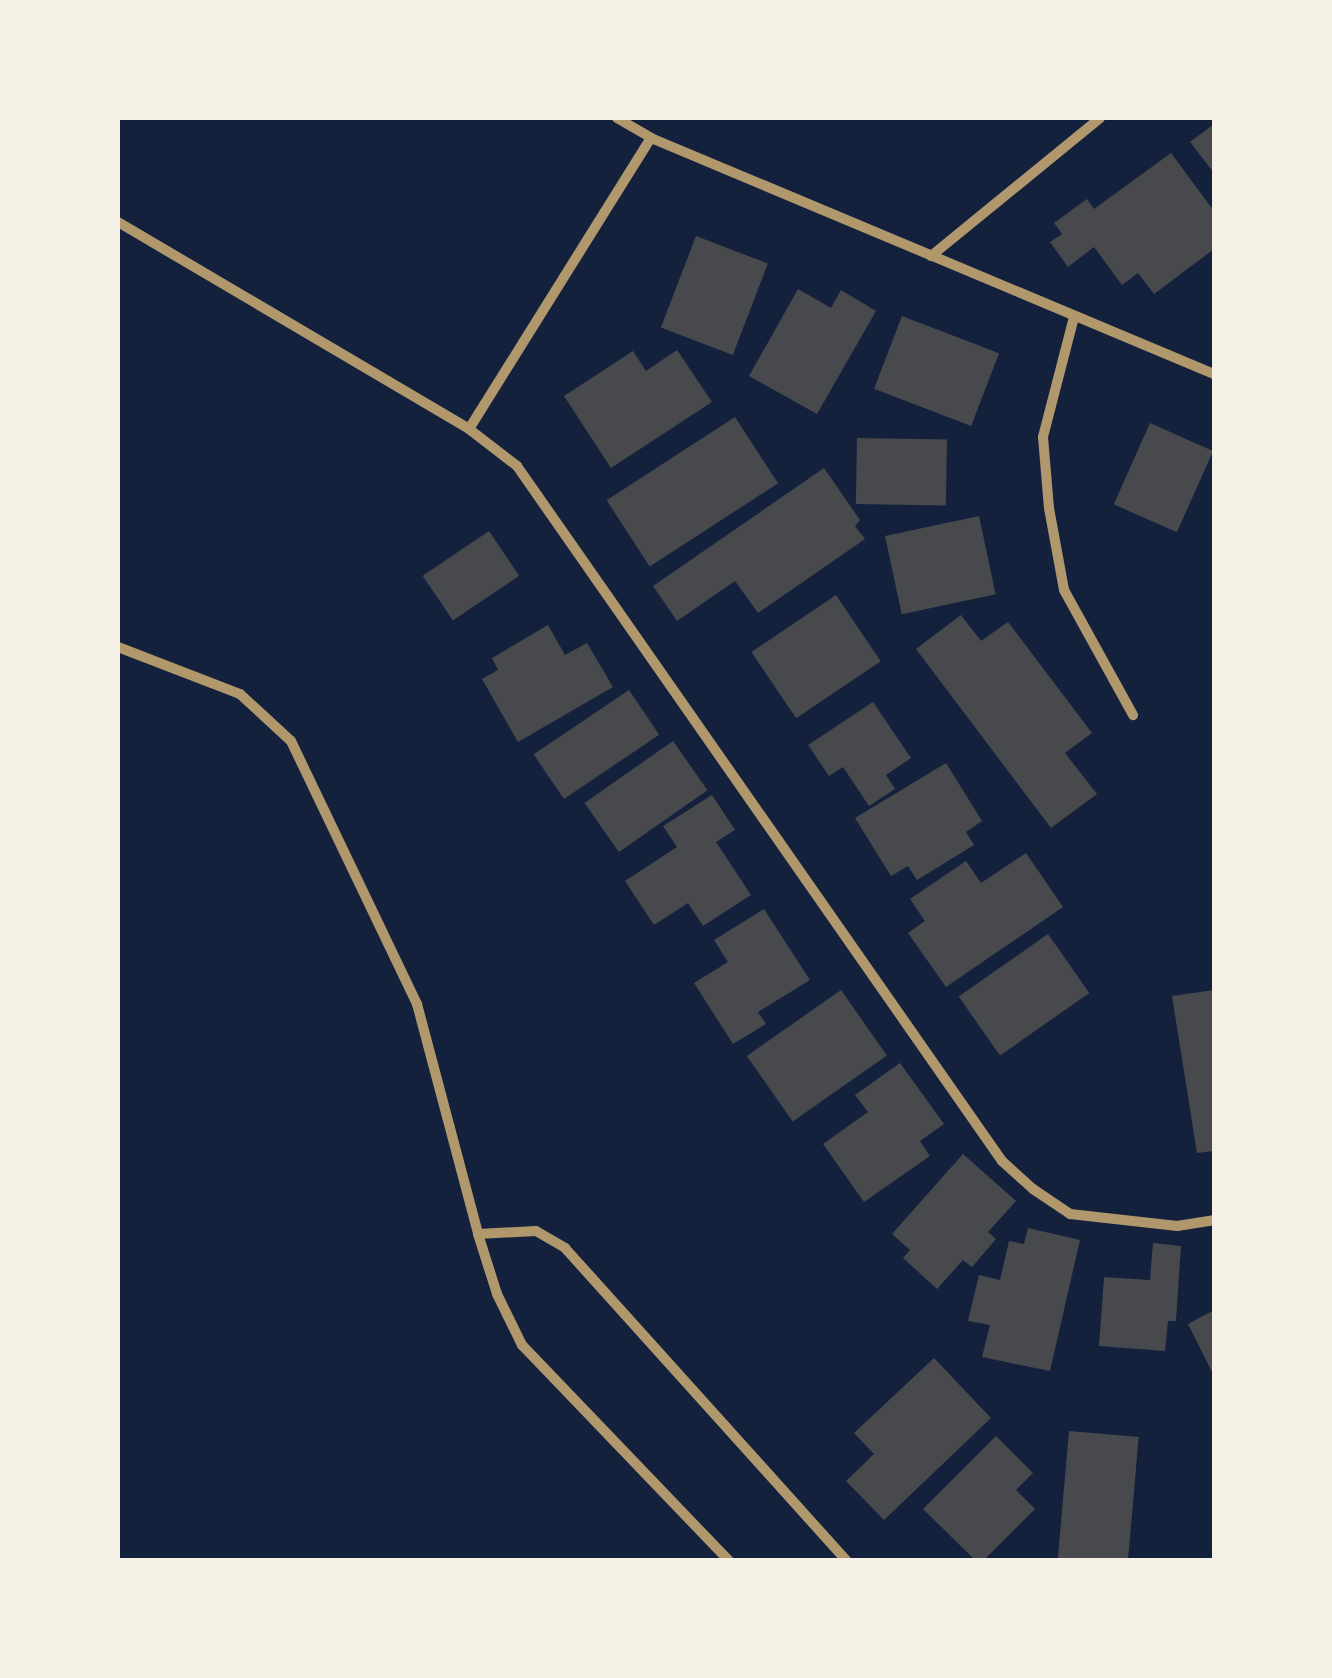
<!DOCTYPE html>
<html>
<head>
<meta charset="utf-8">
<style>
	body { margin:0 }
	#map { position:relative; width:1332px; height:1678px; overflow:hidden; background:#14213d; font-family:"Crimson Pro",serif }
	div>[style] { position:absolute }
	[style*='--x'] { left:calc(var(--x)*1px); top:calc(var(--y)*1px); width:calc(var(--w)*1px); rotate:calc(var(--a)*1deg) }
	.building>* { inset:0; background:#48494c; transform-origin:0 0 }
	.minor>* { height:10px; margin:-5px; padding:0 5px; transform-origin:5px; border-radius:5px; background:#b1986c }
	span { translate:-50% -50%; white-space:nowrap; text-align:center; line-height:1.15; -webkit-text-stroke:8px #f6f1e7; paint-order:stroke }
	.frame { position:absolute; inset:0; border:120px solid #f6f1e7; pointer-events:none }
</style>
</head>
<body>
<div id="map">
	<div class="building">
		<div style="clip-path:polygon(1214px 124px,1214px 173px,1190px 142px)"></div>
		<div style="clip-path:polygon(1171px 153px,1214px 211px,1214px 249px,1154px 294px,1138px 273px,1122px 285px,1094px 247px,1068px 267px,1050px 242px,1062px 234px,1054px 223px,1087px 199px,1094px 209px)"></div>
		<div style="left:696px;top:236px;width:77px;height:98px;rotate:21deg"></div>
		<div style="clip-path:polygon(798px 289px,831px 308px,841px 290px,876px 311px,817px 414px,749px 376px)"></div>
		<div style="left:902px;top:316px;width:104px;height:78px;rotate:21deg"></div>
		<div style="clip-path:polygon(677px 350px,712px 402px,611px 468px,564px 396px,633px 351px,646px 371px)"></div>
		<div style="left:735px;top:417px;width:79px;height:153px;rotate:57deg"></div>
		<div style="left:1150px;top:423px;width:69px;height:89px;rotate:24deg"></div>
		<div style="left:857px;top:438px;width:90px;height:66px;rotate:1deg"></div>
		<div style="clip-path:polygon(824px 468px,860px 520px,855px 526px,865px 539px,758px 613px,735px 581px,677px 621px,653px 586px)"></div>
		<div style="left:979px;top:516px;width:80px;height:96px;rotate:78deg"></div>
		<div style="left:489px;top:531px;width:54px;height:80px;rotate:56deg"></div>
		<div style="left:836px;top:595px;width:80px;height:102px;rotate:56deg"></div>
		<div style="clip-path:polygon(961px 615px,981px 641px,1008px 622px,1092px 733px,1065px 753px,1097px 794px,1051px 828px,916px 649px)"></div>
		<div style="clip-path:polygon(548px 625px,565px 655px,587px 643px,613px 687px,518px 742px,482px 679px,498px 670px,492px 658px)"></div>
		<div style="left:629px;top:690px;width:54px;height:115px;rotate:56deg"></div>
		<div style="clip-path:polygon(873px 702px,911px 758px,886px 775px,895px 789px,869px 806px,843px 767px,829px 776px,808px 745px)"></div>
		<div style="left:673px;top:741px;width:60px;height:108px;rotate:55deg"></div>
		<div style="clip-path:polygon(946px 763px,982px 821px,966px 832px,974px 845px,917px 880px,908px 866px,891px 876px,855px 818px)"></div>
		<div style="clip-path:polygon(712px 795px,735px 830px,716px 842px,751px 895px,703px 926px,688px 903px,654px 925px,625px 881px,677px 847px,663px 826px)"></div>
		<div style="clip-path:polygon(1026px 853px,1063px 907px,946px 987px,908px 933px,925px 921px,910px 899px,966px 861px,981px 883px)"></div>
		<div style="clip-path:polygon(764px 909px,810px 980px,758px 1012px,766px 1024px,733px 1044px,694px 983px,728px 962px,714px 940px)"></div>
		<div style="left:1048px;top:934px;width:72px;height:109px;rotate:55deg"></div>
		<div style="left:841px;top:990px;width:80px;height:115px;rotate:55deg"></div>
		<div style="clip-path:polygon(1214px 990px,1214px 1151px,1197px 1153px,1172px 996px)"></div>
		<div style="clip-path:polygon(900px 1063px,944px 1124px,920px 1141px,930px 1156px,864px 1202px,823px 1144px,868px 1112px,855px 1095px)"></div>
		<div style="clip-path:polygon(963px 1154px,1016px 1201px,988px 1232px,996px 1239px,972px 1267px,963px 1260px,937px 1289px,903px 1258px,910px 1250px,892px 1234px)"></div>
		<div style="clip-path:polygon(1028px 1228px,1080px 1240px,1050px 1371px,982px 1357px,990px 1325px,968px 1321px,979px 1275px,1000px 1280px,1009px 1241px,1024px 1244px)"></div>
		<div style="clip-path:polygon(1153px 1243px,1181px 1246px,1176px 1321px,1168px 1321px,1165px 1351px,1099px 1346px,1104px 1277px,1150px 1280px)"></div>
		<div style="clip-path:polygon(1214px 1310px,1214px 1376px,1188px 1324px)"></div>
		<div style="clip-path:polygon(934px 1358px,991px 1418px,884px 1520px,846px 1481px,874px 1454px,854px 1433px)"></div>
		<div style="left:1069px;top:1431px;width:70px;height:130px;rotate:5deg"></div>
		<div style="clip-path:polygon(996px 1436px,1033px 1473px,1016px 1490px,1035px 1509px,984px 1560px,975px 1560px,923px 1509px)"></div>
	</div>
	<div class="minor">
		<div style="--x:617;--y:118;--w:39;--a:30"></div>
		<div style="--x:651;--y:138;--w:610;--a:22.74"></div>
		<div style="--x:118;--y:222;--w:407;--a:30.5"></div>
		<div style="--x:469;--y:429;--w:61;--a:37.6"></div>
		<div style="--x:517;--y:466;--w:847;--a:55.09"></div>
		<div style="--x:1002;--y:1161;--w:42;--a:42.1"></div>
		<div style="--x:1033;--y:1189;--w:45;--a:34"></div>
		<div style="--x:1070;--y:1214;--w:108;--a:6.4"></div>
		<div style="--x:1177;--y:1226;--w:37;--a:-9"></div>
		<div style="--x:931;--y:256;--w:218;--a:-39.2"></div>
		<div style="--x:1074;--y:317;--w:124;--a:104.5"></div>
		<div style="--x:1043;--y:437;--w:71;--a:85.2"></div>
		<div style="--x:1049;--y:508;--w:83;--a:79.6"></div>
		<div style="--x:1064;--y:590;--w:143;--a:61.1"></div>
		<div style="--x:469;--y:429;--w:343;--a:-58"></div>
		<div style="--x:118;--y:647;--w:131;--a:21.1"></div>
		<div style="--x:240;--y:694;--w:69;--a:42.7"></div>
		<div style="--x:291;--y:741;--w:292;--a:64.4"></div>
		<div style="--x:417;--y:1004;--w:238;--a:75.1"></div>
		<div style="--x:478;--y:1234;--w:63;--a:72.4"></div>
		<div style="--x:497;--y:1294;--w:57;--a:63.9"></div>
		<div style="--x:522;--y:1345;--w:298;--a:46.2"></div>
		<div style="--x:478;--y:1234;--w:58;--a:-3"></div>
		<div style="--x:536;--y:1231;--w:34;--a:30"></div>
		<div style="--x:565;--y:1248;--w:420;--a:48"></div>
	</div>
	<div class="frame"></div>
</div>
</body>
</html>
